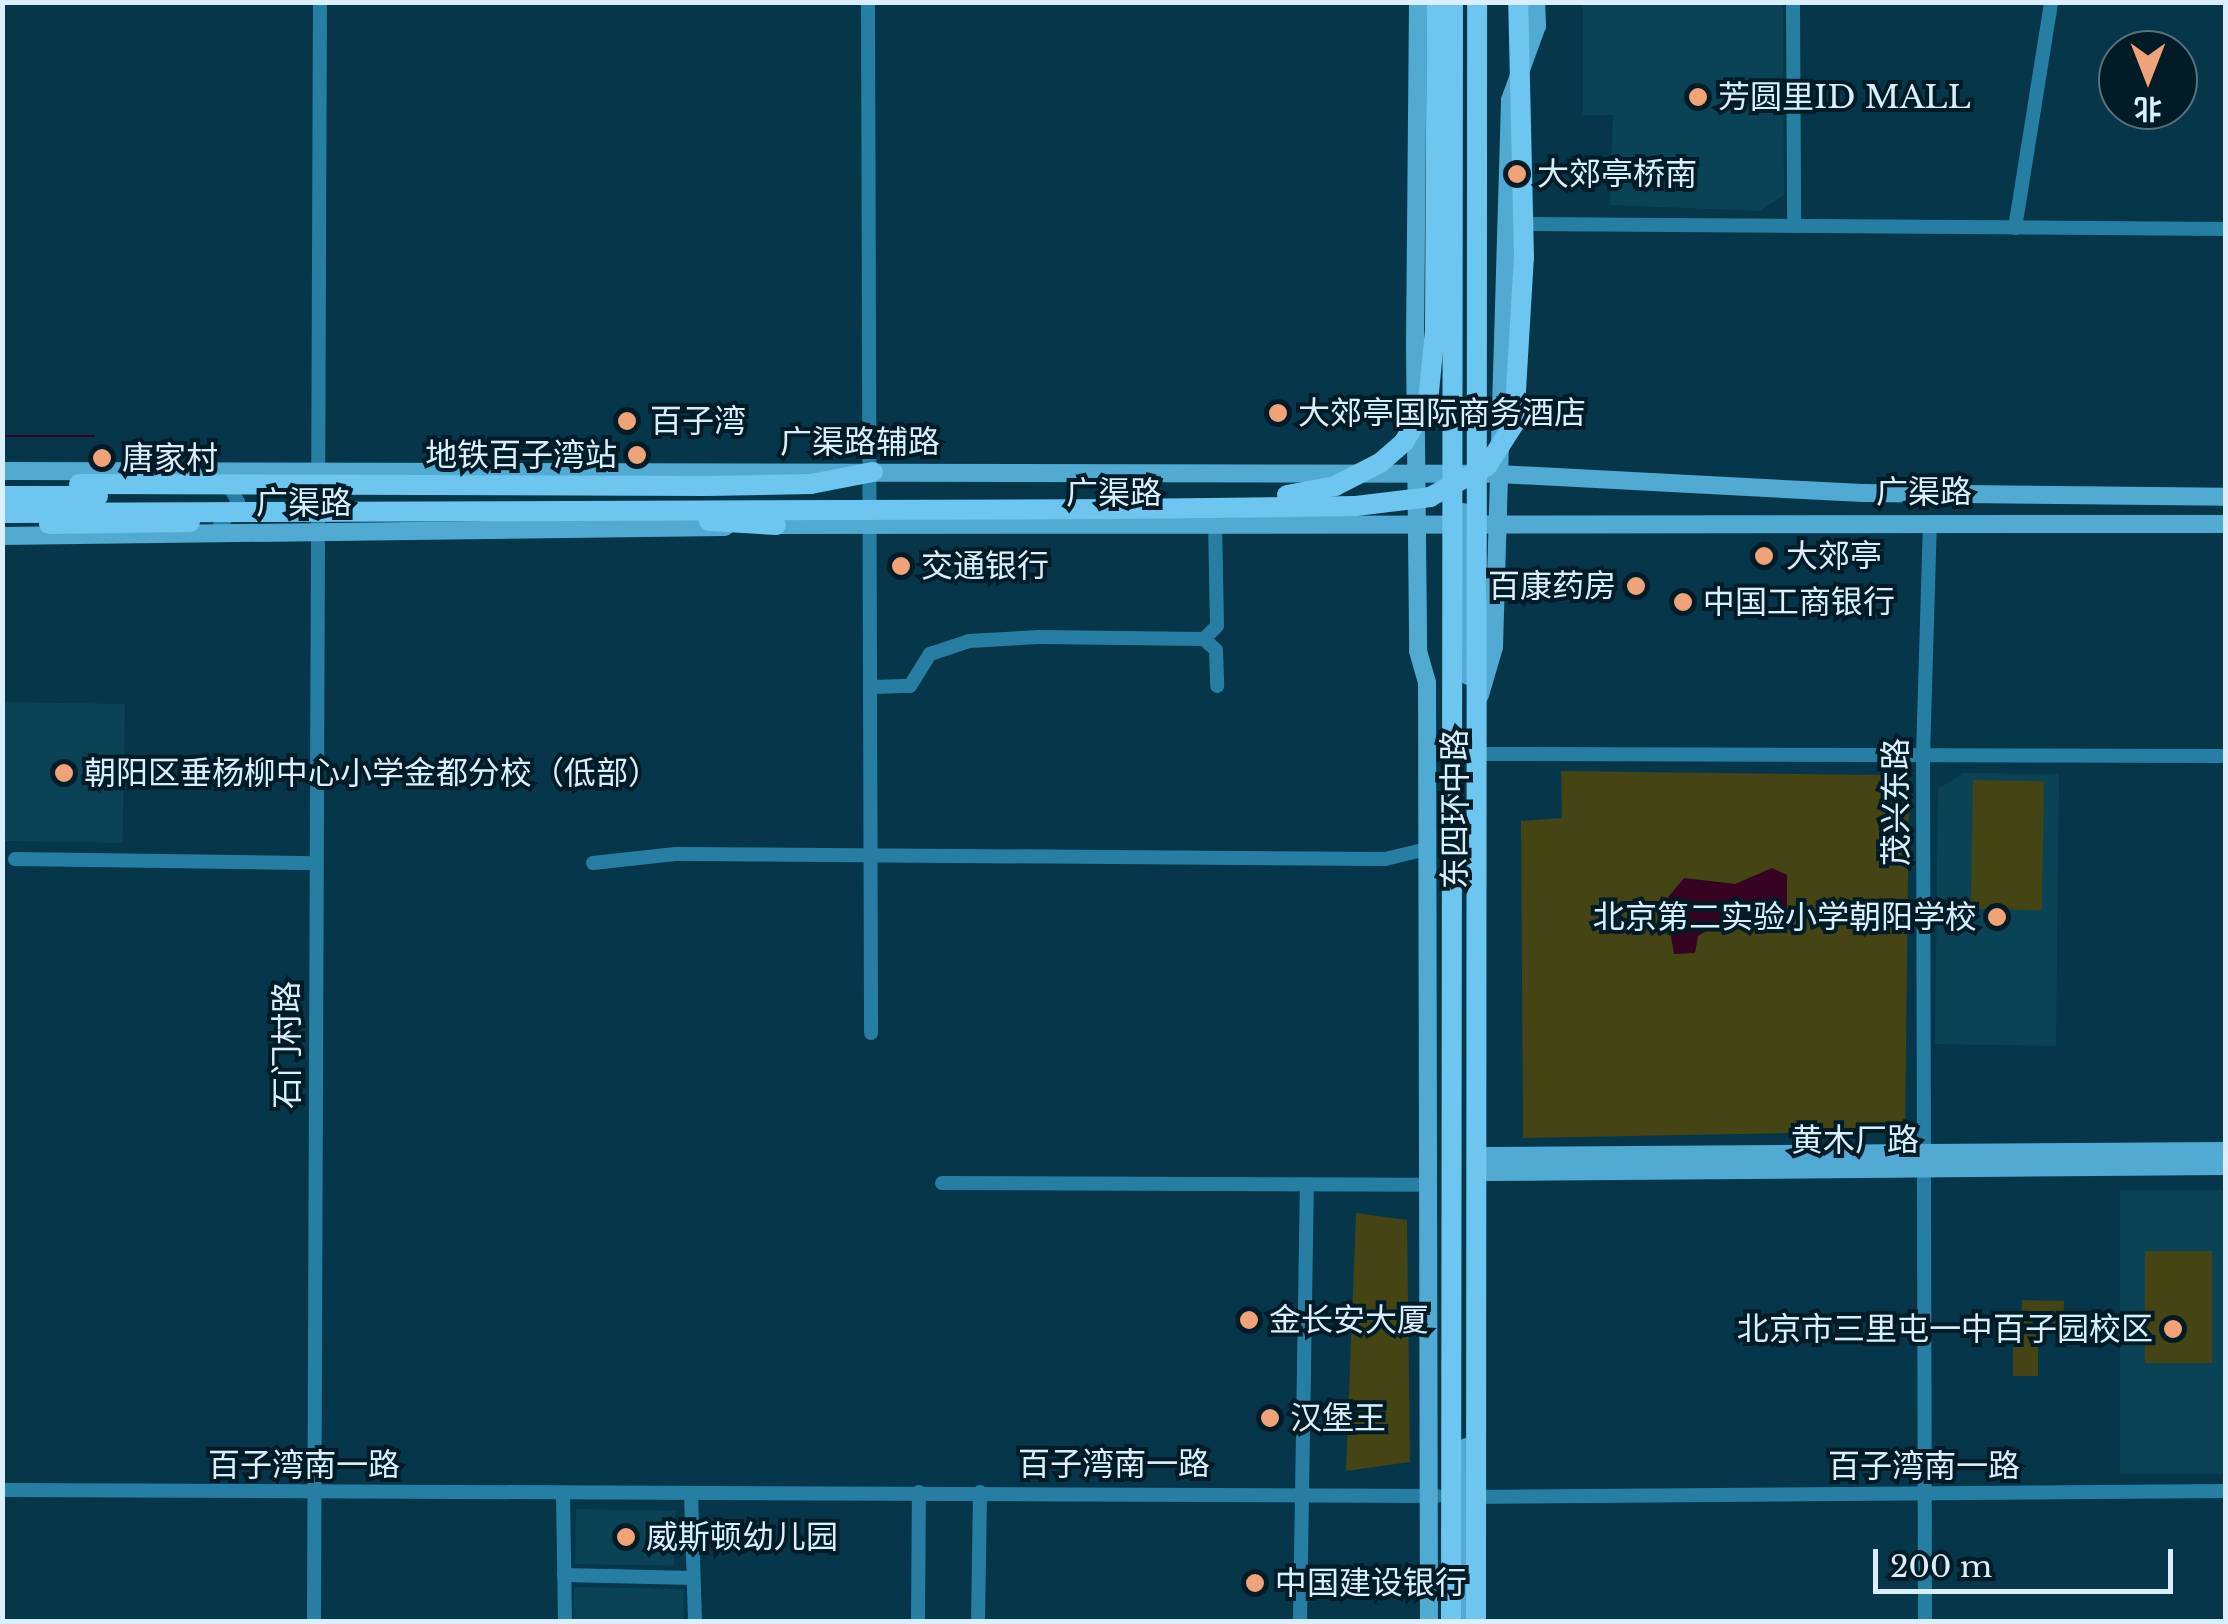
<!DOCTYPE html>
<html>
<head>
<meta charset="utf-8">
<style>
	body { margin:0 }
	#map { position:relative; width:2228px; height:1624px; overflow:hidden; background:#053649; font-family:"Libre Baskerville","Noto Sans SC",serif }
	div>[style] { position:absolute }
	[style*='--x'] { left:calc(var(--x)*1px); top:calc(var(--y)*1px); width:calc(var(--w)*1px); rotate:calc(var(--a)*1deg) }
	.built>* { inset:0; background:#0a4356; transform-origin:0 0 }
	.green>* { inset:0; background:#444414; transform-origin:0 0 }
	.water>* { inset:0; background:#360322 }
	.stream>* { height:2.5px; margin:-1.25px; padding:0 1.25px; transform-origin:1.25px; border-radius:1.25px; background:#360322 }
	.minor>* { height:14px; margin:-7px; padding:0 7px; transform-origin:7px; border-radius:7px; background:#267fa3 }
	.major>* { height:18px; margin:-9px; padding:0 9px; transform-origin:9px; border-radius:9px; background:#50aad1 }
	.highway>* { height:20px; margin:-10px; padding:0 10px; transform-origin:10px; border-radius:10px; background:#6cc6ef }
	.dots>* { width:28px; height:28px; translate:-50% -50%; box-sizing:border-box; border:5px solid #021c27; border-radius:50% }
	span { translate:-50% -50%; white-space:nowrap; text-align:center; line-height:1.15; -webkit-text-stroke:8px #021c27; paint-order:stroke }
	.poi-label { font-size:32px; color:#d9f0fc }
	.left { translate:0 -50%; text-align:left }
	.right { translate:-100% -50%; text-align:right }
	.street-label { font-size:32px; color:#d9f0fc }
	.frame { position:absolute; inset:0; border:5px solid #d9f0fc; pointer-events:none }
	.north { position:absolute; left:2098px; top:30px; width:100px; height:100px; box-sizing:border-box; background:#021c27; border:2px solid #58717c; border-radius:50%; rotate:180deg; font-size:28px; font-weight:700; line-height:40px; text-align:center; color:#d9f0fc }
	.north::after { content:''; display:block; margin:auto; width:35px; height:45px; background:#f0a378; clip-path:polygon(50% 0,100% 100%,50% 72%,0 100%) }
	.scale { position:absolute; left:1873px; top:1549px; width:300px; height:45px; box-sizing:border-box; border:5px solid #d9f0fc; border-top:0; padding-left:12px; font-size:30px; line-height:35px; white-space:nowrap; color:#d9f0fc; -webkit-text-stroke:8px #021c27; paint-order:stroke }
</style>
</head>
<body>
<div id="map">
	<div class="built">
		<div style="clip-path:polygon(1583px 3px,1783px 3px,1784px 195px,1760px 211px,1610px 205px,1613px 115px,1583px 115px)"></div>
		<div style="left:5px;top:702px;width:120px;height:139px;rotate:1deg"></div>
		<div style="clip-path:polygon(1963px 773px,2059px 774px,2056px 1046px,1935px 1044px,1938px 789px)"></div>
		<div style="left:2120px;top:1190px;width:105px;height:284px"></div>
		<div style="left:576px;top:1509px;width:99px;height:55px;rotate:1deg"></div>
		<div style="left:574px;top:1587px;width:110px;height:34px;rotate:1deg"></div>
	</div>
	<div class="green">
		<div style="clip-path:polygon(1561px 771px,1885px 775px,1909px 792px,1905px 1131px,1523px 1138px,1521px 821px,1562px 818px)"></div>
		<div style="left:1973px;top:780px;width:71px;height:129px;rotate:1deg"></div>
		<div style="clip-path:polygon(1356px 1213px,1407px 1220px,1410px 1462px,1346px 1471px)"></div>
		<div style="left:2145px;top:1251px;width:67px;height:112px"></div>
		<div style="left:2022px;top:1300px;width:42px;height:24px;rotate:1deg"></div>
		<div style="left:2038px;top:1331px;width:45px;height:25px;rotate:90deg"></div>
	</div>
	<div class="water">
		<div style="clip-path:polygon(1772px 868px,1787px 875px,1787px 920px,1780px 927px,1711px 928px,1698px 936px,1695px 953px,1674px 954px,1665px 901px,1684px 878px,1735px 884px)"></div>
	</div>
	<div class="stream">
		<div style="--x:2;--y:436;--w:92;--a:0"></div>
	</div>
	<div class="minor">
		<div style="--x:868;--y:2;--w:1031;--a:89.83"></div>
		<div style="--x:1793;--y:2;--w:224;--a:89.7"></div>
		<div style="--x:1517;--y:224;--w:709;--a:0.4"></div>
		<div style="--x:2015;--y:228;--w:229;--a:-80.9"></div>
		<div style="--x:214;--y:534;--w:40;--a:-53"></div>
		<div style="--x:238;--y:502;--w:24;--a:-118"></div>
		<div style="--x:1204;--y:639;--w:18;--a:-45"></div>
		<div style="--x:1217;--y:626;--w:103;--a:-91.1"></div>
		<div style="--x:872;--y:687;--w:38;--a:-2"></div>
		<div style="--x:910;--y:686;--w:38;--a:-58"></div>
		<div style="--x:930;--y:654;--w:41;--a:-18.4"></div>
		<div style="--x:969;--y:641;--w:70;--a:-3.3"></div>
		<div style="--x:1039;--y:637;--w:165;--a:0.7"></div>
		<div style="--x:1204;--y:639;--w:16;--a:43"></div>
		<div style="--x:1216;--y:650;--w:36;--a:88"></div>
		<div style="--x:1485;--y:754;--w:741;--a:0.15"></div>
		<div style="--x:15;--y:859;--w:300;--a:0.8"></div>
		<div style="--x:593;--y:863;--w:83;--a:-6.2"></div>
		<div style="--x:676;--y:854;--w:709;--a:0.4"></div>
		<div style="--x:1385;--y:859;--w:43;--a:-13.4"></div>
		<div style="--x:942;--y:1183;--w:485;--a:0.2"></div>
		<div style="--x:2;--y:1490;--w:1435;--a:0.24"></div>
		<div style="--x:691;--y:1493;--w:129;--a:88.2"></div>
		<div style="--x:563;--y:1494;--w:128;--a:89.1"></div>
		<div style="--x:1468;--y:1497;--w:758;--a:-0.45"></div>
		<div style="--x:564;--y:1575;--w:129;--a:1.3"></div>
		<div style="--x:314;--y:1622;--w:1620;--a:-89.79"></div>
		<div style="--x:918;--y:1622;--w:130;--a:-89.6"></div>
		<div style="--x:978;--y:1622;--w:130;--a:-89.1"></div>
		<div style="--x:1300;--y:1622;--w:437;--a:-89.1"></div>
		<div style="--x:1925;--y:1622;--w:866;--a:-90.13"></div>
		<div style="--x:1923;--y:756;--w:234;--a:-88.3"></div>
	</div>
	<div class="major">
		<div style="--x:1418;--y:2;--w:343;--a:90.5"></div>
		<div style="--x:1415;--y:345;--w:306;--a:89.4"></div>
		<div style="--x:1418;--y:651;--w:32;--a:74"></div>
		<div style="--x:1427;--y:682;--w:940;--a:89.88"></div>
		<div style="--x:2;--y:471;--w:1496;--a:0.11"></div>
		<div style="--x:1498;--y:474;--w:365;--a:3"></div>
		<div style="--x:1863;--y:493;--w:363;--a:0.6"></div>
		<div style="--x:1463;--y:512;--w:164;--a:88.3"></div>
		<div style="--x:766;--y:525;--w:1460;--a:-0.04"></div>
		<div style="--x:2;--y:536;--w:723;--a:-0.71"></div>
		<div style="--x:1480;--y:695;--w:50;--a:-73.7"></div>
		<div style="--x:1494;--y:647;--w:547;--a:-88.32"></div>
		<div style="--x:1510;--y:100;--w:79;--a:-70"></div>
		<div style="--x:1537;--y:26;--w:24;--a:-92"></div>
		<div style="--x:1485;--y:1156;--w:741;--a:-0.39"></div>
		<div style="--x:1485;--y:1172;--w:741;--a:-0.46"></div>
		<div style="--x:1463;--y:1622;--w:175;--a:-89"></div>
	</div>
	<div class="highway">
		<div style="--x:79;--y:484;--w:628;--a:0.18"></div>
		<div style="--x:707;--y:486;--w:104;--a:-1.1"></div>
		<div style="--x:811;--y:484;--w:63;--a:-11"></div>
		<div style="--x:1287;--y:495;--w:49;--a:-10.6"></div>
		<div style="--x:1335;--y:486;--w:51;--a:-27.1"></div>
		<div style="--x:1380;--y:463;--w:32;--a:-41"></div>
		<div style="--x:1404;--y:442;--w:47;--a:-59"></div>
		<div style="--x:1428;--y:402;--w:72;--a:-84.4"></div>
		<div style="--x:1435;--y:330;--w:328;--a:-89.7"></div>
		<div style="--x:2;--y:496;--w:96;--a:0"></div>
		<div style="--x:2;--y:513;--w:1118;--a:-0.2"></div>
		<div style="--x:1120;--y:509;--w:236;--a:-0.7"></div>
		<div style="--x:1356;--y:506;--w:75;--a:-6.9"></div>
		<div style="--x:1430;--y:497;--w:65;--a:-28.5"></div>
		<div style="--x:1487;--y:466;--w:50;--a:-57.3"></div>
		<div style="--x:1514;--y:424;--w:166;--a:-86.6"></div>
		<div style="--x:1524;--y:258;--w:256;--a:-91.3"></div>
		<div style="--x:709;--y:521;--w:67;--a:3.4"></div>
		<div style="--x:49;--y:524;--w:141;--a:-0.8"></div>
		<div style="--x:1451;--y:1622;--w:1620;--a:-89.93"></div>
		<div style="--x:1476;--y:1622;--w:1620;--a:-89.96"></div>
	</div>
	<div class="dots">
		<div style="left:1698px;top:97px;background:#f0a378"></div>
		<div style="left:1517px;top:174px;background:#f0a378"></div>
		<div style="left:1278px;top:413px;background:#f0a378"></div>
		<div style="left:627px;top:421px;background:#f0a378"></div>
		<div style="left:637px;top:455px;background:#f0a378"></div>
		<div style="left:102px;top:458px;background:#f0a378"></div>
		<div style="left:1764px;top:556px;background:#f0a378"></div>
		<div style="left:901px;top:566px;background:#f0a378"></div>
		<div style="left:1636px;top:586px;background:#f0a378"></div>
		<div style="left:1683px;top:602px;background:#f0a378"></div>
		<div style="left:64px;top:773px;background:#f0a378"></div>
		<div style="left:1997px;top:917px;background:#f0a378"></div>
		<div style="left:1249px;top:1320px;background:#f0a378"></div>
		<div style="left:2173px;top:1329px;background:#f0a378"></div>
		<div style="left:1270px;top:1418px;background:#f0a378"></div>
		<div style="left:626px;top:1537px;background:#f0a378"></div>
		<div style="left:1255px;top:1583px;background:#f0a378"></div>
	</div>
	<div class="poi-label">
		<span class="left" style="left:1718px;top:97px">芳圆里ID MALL</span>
		<span class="left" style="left:1537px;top:174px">大郊亭桥南</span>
		<span class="left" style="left:1298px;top:413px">大郊亭国际商务酒店</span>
		<span class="left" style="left:650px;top:421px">百子湾</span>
		<span class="right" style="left:617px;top:455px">地铁百子湾站</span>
		<span class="left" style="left:122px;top:458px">唐家村</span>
		<span class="left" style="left:1786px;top:556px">大郊亭</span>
		<span class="left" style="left:921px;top:566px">交通银行</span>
		<span class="right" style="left:1616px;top:586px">百康药房</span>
		<span class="left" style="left:1703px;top:602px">中国工商银行</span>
		<span class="left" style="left:84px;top:773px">朝阳区垂杨柳中心小学金都分校（低部）</span>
		<span class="right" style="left:1977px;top:917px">北京第二实验小学朝阳学校</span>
		<span class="left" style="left:1269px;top:1320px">金长安大厦</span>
		<span class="right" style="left:2153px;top:1329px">北京市三里屯一中百子园校区</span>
		<span class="left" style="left:1290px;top:1418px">汉堡王</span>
		<span class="left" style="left:646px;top:1537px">威斯顿幼儿园</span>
		<span class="left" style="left:1275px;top:1583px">中国建设银行</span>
	</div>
	<div class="street-label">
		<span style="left:860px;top:442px">广渠路辅路</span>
		<span style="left:1924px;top:492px">广渠路</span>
		<span style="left:1114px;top:493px">广渠路</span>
		<span style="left:304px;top:503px">广渠路</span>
		<span style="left:1896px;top:802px;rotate:-90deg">茂兴东路</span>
		<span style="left:1455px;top:809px;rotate:-90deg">东四环中路</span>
		<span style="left:287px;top:1045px;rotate:-90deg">石门村路</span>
		<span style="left:1855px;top:1140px">黄木厂路</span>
		<span style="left:1114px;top:1464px">百子湾南一路</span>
		<span style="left:304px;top:1465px">百子湾南一路</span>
		<span style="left:1924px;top:1466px">百子湾南一路</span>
	</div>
	<div class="frame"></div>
	<div class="north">北</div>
	<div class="scale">200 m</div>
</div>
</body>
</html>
